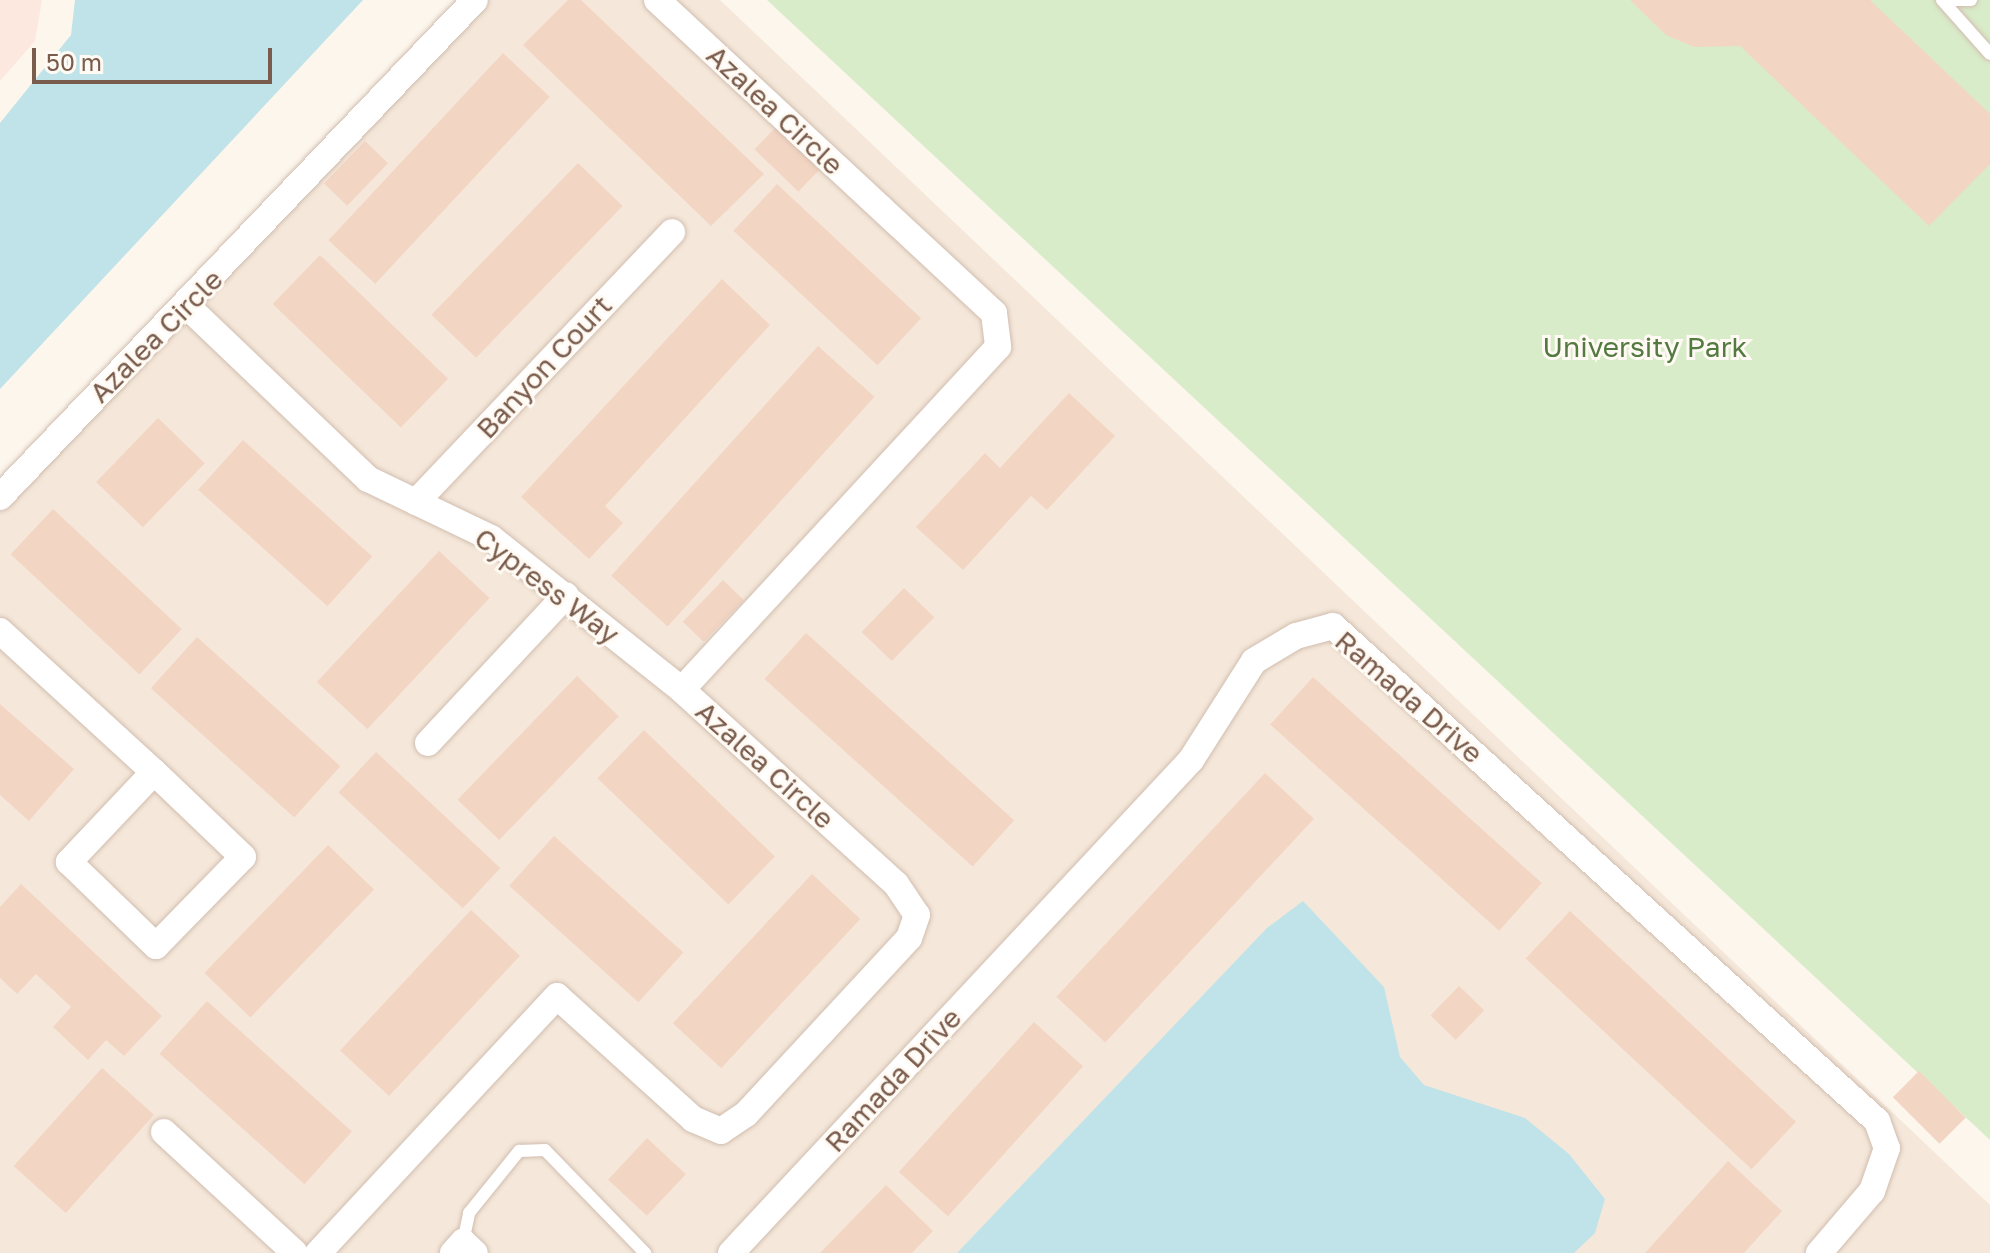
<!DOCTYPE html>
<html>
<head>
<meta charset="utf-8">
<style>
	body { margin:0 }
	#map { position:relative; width:1990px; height:1253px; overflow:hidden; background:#fdf6ec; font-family:"Golos Text",sans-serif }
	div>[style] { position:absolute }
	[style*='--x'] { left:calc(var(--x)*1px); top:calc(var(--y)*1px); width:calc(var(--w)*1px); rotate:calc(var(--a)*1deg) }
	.residential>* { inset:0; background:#f5e8da }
	.commercial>* { inset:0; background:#fde8e0 }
	.green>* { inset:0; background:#d8ecc9 }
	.water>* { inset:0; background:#bfe3e8 }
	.building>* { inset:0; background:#f3d5c3; transform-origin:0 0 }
	.roads { filter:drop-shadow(0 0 2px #d1beb0) drop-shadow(0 0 2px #d1beb0) }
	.service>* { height:12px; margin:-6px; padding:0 6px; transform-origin:6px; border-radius:6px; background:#fff }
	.minor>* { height:26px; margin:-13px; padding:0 13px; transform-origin:13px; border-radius:13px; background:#fff }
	span { translate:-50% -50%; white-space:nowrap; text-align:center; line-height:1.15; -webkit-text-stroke:6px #fffaf3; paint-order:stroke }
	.street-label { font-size:28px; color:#7a5c4d }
	.park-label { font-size:28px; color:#537a41 }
	.scale { position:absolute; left:32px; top:48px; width:240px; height:36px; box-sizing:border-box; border:4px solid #7a5c4d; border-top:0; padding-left:10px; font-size:24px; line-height:28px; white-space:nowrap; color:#7a5c4d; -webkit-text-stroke:6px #fffaf3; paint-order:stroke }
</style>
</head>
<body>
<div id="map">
	<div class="residential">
		<div style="clip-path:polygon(466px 0,720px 0,1990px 1205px,1990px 1253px,0 1253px,0 497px)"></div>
	</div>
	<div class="commercial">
		<div style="clip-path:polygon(0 0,42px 0,35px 41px,0 81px)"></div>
	</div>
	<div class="green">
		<div style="clip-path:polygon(767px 0,1990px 0,1990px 1140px)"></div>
	</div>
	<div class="water">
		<div style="clip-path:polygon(75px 0,363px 0,0 389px,0 123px,71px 35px)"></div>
		<div style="clip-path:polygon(1303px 901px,1384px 987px,1400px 1057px,1424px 1085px,1525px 1118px,1569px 1154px,1605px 1199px,1595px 1233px,1574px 1253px,957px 1253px,1267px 928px)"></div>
	</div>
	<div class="building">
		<div style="clip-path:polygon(568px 0,581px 0,764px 174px,711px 226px,523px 45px)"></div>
		<div style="clip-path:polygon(1630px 0,1870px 0,1990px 114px,1990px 164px,1929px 226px,1740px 46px,1694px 47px,1666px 35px)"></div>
		<div style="left:503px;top:53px;width:64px;height:256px;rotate:43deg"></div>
		<div style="left:776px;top:127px;width:61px;height:31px;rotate:44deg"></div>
		<div style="left:365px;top:141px;width:32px;height:59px;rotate:44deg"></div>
		<div style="left:578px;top:163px;width:62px;height:211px;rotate:44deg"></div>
		<div style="left:777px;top:184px;width:197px;height:64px;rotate:43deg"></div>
		<div style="left:320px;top:255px;width:178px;height:68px;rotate:44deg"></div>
		<div style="clip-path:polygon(722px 279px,770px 325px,605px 506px,623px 523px,589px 559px,521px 497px)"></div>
		<div style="left:818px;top:346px;width:76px;height:309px;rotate:42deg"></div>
		<div style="clip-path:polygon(1069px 393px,1115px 436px,1047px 510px,1031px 496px,963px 570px,916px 527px,985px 453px,1000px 468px)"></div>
		<div style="left:158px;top:418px;width:65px;height:89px;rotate:44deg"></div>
		<div style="left:243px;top:440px;width:174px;height:67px;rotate:42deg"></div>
		<div style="left:53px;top:509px;width:176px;height:62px;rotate:43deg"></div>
		<div style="left:439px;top:551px;width:69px;height:179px;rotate:43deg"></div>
		<div style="left:723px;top:580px;width:29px;height:58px;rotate:44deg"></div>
		<div style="left:904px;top:588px;width:42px;height:61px;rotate:44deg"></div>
		<div style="left:806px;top:633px;width:280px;height:62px;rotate:42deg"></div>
		<div style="left:197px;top:637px;width:193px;height:69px;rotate:42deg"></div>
		<div style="left:577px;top:676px;width:58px;height:172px;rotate:44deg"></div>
		<div style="left:1313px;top:677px;width:308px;height:64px;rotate:42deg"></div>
		<div style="clip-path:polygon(0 704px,74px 769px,29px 821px,0 795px)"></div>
		<div style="left:644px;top:730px;width:182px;height:67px;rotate:44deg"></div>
		<div style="left:376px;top:752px;width:170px;height:55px;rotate:43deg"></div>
		<div style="left:1265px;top:773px;width:67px;height:306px;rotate:43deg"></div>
		<div style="left:554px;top:836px;width:174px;height:67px;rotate:42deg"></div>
		<div style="left:328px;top:845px;width:64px;height:178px;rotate:44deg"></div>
		<div style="left:812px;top:874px;width:66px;height:204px;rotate:43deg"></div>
		<div style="clip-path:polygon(21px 884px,162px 1016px,124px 1056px,106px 1040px,88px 1060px,53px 1027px,71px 1007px,36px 974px,17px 994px,0 978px,0 907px)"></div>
		<div style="left:471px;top:910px;width:67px;height:192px;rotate:43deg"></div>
		<div style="left:1570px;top:911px;width:309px;height:65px;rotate:43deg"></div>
		<div style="left:1459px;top:986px;width:35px;height:41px;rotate:44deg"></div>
		<div style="left:207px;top:1001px;width:195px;height:71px;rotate:42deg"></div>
		<div style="left:1034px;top:1022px;width:66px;height:202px;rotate:42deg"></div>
		<div style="left:102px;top:1068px;width:70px;height:132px;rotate:42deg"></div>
		<div style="left:1919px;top:1071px;width:66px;height:37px;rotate:45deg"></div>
		<div style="left:647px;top:1138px;width:53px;height:57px;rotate:43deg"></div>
		<div style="clip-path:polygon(1728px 1161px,1782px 1211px,1744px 1253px,1645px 1253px)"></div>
		<div style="clip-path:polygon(886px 1185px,933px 1231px,912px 1253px,820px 1253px)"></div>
	</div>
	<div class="roads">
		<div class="service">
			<div style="--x:1942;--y:0;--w:72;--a:48.4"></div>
			<div style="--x:1955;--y:0;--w:16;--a:0"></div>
			<div style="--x:463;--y:1242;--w:30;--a:-78"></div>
			<div style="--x:469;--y:1213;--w:80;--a:-51.1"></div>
			<div style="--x:519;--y:1151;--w:26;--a:-2"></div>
			<div style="--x:545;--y:1150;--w:144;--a:45.8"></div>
		</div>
		<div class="minor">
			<div style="--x:657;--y:0;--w:460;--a:42.9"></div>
			<div style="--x:994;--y:313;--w:34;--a:83"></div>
			<div style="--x:998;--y:347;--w:466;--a:132.7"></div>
			<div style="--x:188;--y:307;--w:249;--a:43.7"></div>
			<div style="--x:368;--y:479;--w:136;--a:25.6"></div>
			<div style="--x:491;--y:538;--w:244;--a:38.5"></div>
			<div style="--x:682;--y:690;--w:289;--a:42.2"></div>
			<div style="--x:896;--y:884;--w:37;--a:56"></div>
			<div style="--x:917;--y:915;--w:24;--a:109"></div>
			<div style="--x:909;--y:938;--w:240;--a:132.8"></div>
			<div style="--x:746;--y:1114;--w:30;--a:146"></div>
			<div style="--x:721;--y:1131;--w:30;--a:-157"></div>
			<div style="--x:693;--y:1119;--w:183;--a:-137.9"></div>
			<div style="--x:557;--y:996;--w:351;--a:132.9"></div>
			<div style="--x:0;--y:497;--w:687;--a:-46.3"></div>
			<div style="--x:416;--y:502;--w:372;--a:-46.5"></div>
			<div style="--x:0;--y:631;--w:209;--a:42.5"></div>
			<div style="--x:154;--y:772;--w:124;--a:133.4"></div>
			<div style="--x:69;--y:862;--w:121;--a:44"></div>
			<div style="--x:156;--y:946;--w:124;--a:-45.7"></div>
			<div style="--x:243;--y:857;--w:123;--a:-136.3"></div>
			<div style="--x:428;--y:743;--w:202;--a:-47"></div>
			<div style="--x:164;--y:1132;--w:178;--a:42.7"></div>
			<div style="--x:453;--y:1253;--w:15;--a:-48"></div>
			<div style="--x:463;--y:1242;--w:16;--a:43"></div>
			<div style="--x:731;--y:1253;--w:674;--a:-46.98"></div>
			<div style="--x:1191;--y:760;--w:117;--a:-57.5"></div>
			<div style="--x:1254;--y:661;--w:49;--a:-30.8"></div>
			<div style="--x:1296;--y:636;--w:38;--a:-15"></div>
			<div style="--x:1333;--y:626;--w:736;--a:42.3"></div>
			<div style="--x:1877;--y:1121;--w:29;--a:70"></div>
			<div style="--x:1887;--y:1148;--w:46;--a:109.2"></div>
			<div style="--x:1872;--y:1191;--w:82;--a:130.5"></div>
		</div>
	</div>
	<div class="street-label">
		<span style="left:775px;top:110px;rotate:43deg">Azalea Circle</span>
		<span style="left:156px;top:336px;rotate:-45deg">Azalea Circle</span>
		<span style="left:544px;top:367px;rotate:-47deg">Banyon Court</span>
		<span style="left:547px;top:586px;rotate:37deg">Cypress Way</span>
		<span style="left:1409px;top:697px;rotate:41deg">Ramada Drive</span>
		<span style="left:765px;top:765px;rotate:42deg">Azalea Circle</span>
		<span style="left:893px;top:1080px;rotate:-47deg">Ramada Drive</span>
	</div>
	<div class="park-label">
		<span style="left:1645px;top:347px">University Park</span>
	</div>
	<div class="scale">50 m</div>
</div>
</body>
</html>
